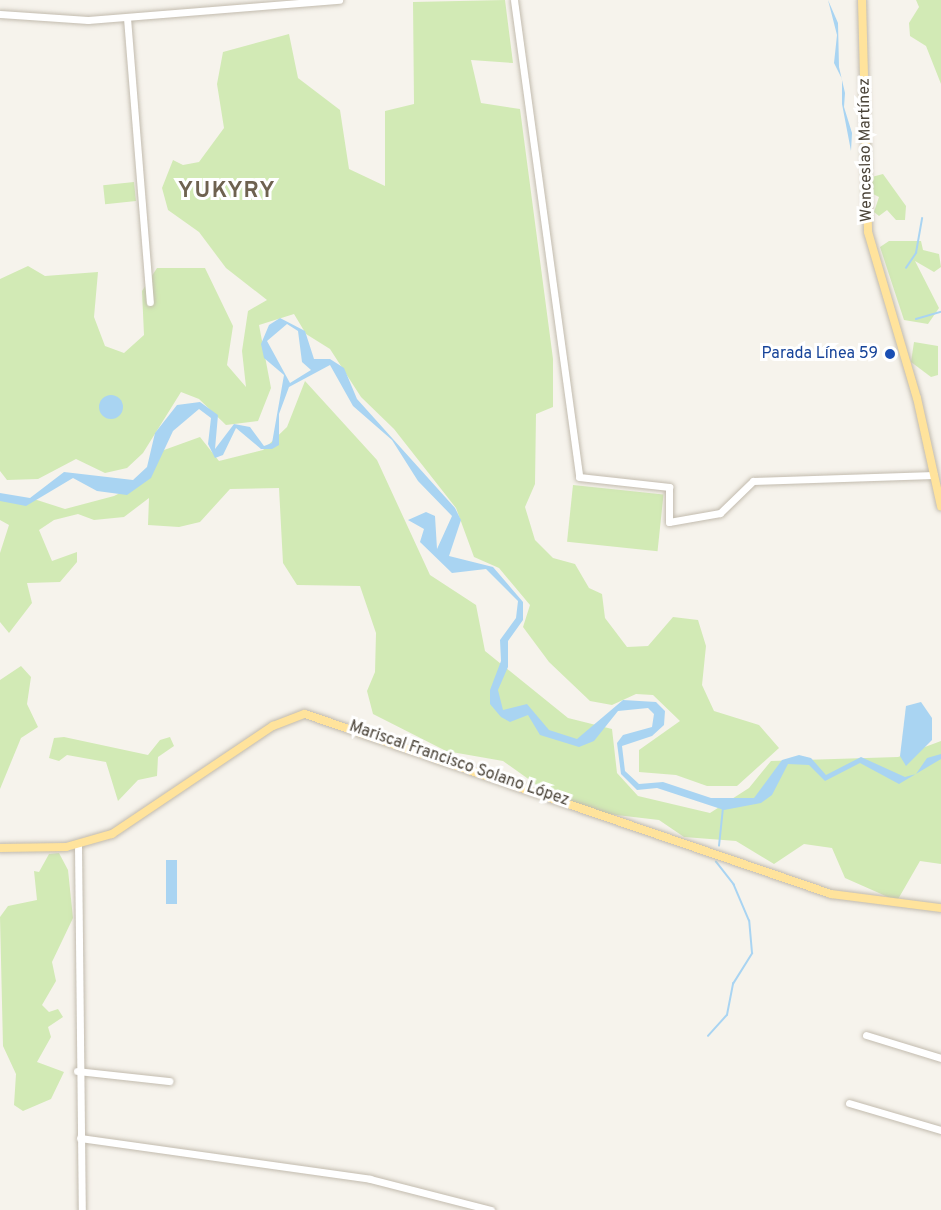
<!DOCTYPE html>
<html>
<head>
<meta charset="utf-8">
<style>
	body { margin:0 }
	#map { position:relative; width:941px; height:1210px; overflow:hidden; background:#f6f3ec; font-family:Overpass,sans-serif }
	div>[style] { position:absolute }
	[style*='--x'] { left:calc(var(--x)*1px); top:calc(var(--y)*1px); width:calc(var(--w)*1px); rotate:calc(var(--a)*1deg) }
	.green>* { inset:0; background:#d2eab5; transform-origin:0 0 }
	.water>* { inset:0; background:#a9d4f2; transform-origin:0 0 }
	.round { border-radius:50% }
	.stream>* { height:1.5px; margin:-0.75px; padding:0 0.75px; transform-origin:0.75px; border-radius:0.75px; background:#a9d4f2 }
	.roads { filter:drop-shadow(0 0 2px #c2bbae) drop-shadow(0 0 2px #c2bbae) }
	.minor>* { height:7px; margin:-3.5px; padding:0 3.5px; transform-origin:3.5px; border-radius:3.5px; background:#fff }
	.major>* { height:8px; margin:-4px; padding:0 4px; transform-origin:4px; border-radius:4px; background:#ffe39c }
	.dots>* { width:16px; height:16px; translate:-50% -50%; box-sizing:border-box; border:3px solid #fff; border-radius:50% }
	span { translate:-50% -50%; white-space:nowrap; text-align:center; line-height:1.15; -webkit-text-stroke:6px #fff; paint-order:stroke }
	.street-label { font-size:16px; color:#4b4439 }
	.transit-label { font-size:16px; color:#164399 }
	.right { translate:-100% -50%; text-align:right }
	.district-label { font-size:22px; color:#6e6250; font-weight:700; letter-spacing:1.5px }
</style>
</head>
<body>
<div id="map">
	<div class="green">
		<div style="clip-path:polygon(505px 0,513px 63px,471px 60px,481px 103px,520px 109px,553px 359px,553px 407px,536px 414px,535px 484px,525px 507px,535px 540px,553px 558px,575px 564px,589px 588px,602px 594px,605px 618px,627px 647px,648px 646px,673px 617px,698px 620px,706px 646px,702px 685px,714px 711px,759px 725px,779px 748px,737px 786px,707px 786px,676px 775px,639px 772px,639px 750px,680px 721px,653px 695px,636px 694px,612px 705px,590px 701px,549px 662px,523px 627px,530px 605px,499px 568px,474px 557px,456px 508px,394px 429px,361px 397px,330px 349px,306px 334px,294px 314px,259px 325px,271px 388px,258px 421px,226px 425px,199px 399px,181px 392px,143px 453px,127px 468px,105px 473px,76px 459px,38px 479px,7px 480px,0 471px,0 279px,28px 266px,45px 276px,98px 272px,94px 317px,105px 346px,124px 353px,144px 335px,142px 291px,157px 268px,205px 268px,233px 326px,227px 365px,246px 387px,242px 351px,248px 311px,267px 300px,226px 268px,199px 232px,168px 210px,162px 188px,173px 160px,183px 165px,199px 162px,224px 128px,217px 84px,223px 52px,289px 34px,298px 78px,340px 110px,349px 169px,385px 186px,385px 111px,414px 104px,413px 2px)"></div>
		<div style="clip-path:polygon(916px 0,941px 0,941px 84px,926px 46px,910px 36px,909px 23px,919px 7px)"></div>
		<div style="clip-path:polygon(883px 174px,906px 206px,905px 220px,896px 220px,887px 210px,879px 216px,874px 212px,879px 197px,867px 191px,868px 178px)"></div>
		<div style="left:134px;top:182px;width:19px;height:31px;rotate:84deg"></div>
		<div style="clip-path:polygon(889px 241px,921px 241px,923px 250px,939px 254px,941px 267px,934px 272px,915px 261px,939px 308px,928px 324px,904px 320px,880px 247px)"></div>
		<div style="clip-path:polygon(914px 342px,938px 346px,938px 375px,931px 377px,911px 362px)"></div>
		<div style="clip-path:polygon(305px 381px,377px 460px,430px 575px,476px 605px,485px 651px,568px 718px,612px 729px,617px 773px,638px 796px,710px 813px,749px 788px,771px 761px,898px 757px,941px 741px,941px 864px,920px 861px,897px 901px,845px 878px,832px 848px,804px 844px,774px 864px,736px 841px,684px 837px,659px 820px,591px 812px,548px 793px,503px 761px,446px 751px,373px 714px,367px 691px,375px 672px,376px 633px,360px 586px,297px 585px,283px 563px,279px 488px,230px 489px,200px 522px,179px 527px,148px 525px,149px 498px,124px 517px,94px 520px,78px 514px,54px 520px,39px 530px,52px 561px,77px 552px,77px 562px,60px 582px,27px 583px,32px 603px,9px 633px,0 622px,0 553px,9px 525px,0 520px,0 500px,37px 500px,65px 509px,114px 496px,136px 485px,164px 450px,200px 437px,219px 461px,263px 450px,287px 427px)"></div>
		<div style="left:573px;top:485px;width:91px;height:57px;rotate:6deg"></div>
		<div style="clip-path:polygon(21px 666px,31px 677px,27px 704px,38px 727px,21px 738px,0 789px,0 680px)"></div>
		<div style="clip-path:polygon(64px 737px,148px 755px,160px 740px,170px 737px,174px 746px,158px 757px,157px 776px,138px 780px,118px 801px,106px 762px,67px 755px,59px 761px,49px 758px,54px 738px)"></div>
		<div style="clip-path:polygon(59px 853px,68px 870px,73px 918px,52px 962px,56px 981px,42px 1005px,49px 1012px,58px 1009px,63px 1017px,48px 1027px,51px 1037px,37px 1062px,64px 1072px,51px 1099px,23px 1111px,14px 1105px,16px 1074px,3px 1046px,0 917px,8px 906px,37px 900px,34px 871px,39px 872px,49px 854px)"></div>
	</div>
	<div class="water">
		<div style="clip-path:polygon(828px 0,838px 23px,839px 67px,845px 93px,844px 107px,852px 133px,851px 151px,842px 104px,842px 79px,834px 63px,837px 35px)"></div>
		<div style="clip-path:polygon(evenodd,280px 318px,305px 331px,314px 359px,330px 359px,344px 368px,357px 399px,455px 508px,461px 520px,449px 556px,493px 567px,523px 602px,523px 620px,508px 641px,508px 667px,498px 690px,503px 710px,527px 704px,549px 730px,577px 739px,623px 700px,656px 702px,665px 711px,664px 725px,652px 736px,622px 746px,625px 771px,639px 784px,663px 782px,711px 798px,754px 798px,782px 760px,799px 755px,811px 758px,826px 775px,861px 757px,905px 777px,916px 774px,927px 758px,941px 754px,941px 759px,899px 784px,860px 763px,825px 781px,809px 765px,788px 764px,772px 795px,761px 803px,724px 810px,657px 788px,637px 790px,621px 774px,617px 743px,623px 735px,652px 727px,654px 714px,648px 708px,618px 711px,594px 741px,579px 747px,540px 735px,528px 715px,510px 722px,501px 717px,490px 704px,490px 690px,501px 661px,500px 640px,516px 618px,518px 601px,486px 569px,452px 573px,420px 542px,424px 529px,408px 520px,426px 512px,435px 516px,437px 549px,452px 516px,418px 481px,392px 440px,353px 406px,330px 365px,289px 387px,279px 414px,279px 445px,272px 449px,261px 449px,236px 428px,223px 455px,215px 458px,208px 444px,211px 418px,199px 409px,173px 431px,151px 478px,127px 495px,97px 491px,73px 478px,26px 506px,0 501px,0 493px,30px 498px,64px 472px,133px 480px,147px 467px,155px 433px,177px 405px,200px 402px,218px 415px,215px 449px,234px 424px,250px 427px,264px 446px,272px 443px,284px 375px,264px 358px,261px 344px,269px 325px,280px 318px,287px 324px,298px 331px,302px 362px,311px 370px,290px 383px,267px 341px,287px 324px)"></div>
		<div class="round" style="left:99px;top:395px;width:24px;height:24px"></div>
		<div style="clip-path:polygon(921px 702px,932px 718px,932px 740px,906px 766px,900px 756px,906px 706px)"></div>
		<div style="left:166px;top:860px;width:11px;height:44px"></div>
	</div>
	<div class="stream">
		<div style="--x:906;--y:268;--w:18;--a:-56"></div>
		<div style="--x:916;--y:253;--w:35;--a:-80"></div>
		<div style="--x:916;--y:319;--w:26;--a:-16"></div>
		<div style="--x:719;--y:846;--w:38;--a:-84"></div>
		<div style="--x:708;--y:1036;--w:28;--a:-48"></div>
		<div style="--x:727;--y:1015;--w:32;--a:-79"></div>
		<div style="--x:733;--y:984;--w:36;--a:-58"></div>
		<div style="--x:752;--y:953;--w:32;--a:-95"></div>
		<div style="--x:749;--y:921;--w:39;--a:-113"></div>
		<div style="--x:734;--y:885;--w:29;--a:-128"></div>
	</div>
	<div class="roads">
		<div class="minor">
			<div style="--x:514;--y:0;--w:481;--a:82.2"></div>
			<div style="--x:579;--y:477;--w:91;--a:6.3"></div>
			<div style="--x:669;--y:487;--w:35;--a:90"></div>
			<div style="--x:669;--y:522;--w:52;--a:-10"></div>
			<div style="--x:720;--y:513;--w:46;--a:-44.1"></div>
			<div style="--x:753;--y:481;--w:181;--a:-1.9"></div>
			<div style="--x:0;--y:14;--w:88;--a:3.9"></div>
			<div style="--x:88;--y:20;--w:252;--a:-4.6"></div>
			<div style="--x:127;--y:18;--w:285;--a:85.4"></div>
			<div style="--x:78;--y:845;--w:365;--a:89.4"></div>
			<div style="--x:866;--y:1035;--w:78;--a:17"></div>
			<div style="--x:77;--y:1071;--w:93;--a:6.2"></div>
			<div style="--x:849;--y:1103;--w:96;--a:16.4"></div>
			<div style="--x:80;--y:1138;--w:293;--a:8"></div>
			<div style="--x:370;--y:1179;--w:125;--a:14.4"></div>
		</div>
		<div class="major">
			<div style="--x:862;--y:0;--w:232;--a:88.5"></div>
			<div style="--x:868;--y:232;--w:173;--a:73.6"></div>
			<div style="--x:917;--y:398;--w:111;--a:77.5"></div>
			<div style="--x:0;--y:848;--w:66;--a:-0.9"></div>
			<div style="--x:66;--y:847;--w:48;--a:-15.8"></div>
			<div style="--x:112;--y:834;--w:194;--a:-33.9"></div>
			<div style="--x:273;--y:726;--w:34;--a:-21"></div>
			<div style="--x:305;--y:714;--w:556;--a:18.89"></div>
			<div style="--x:831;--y:894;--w:111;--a:7.3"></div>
		</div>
	</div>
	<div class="dots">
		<div style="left:890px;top:354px;background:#1a4fb4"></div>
	</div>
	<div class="street-label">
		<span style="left:866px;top:150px;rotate:-91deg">Wenceslao Martínez</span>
		<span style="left:459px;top:764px;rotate:19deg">Mariscal Francisco Solano López</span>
	</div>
	<div class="transit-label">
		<span class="right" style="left:878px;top:354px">Parada Línea 59</span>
	</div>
	<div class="district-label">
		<span style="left:227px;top:192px">YUKYRY</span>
	</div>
</div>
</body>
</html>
